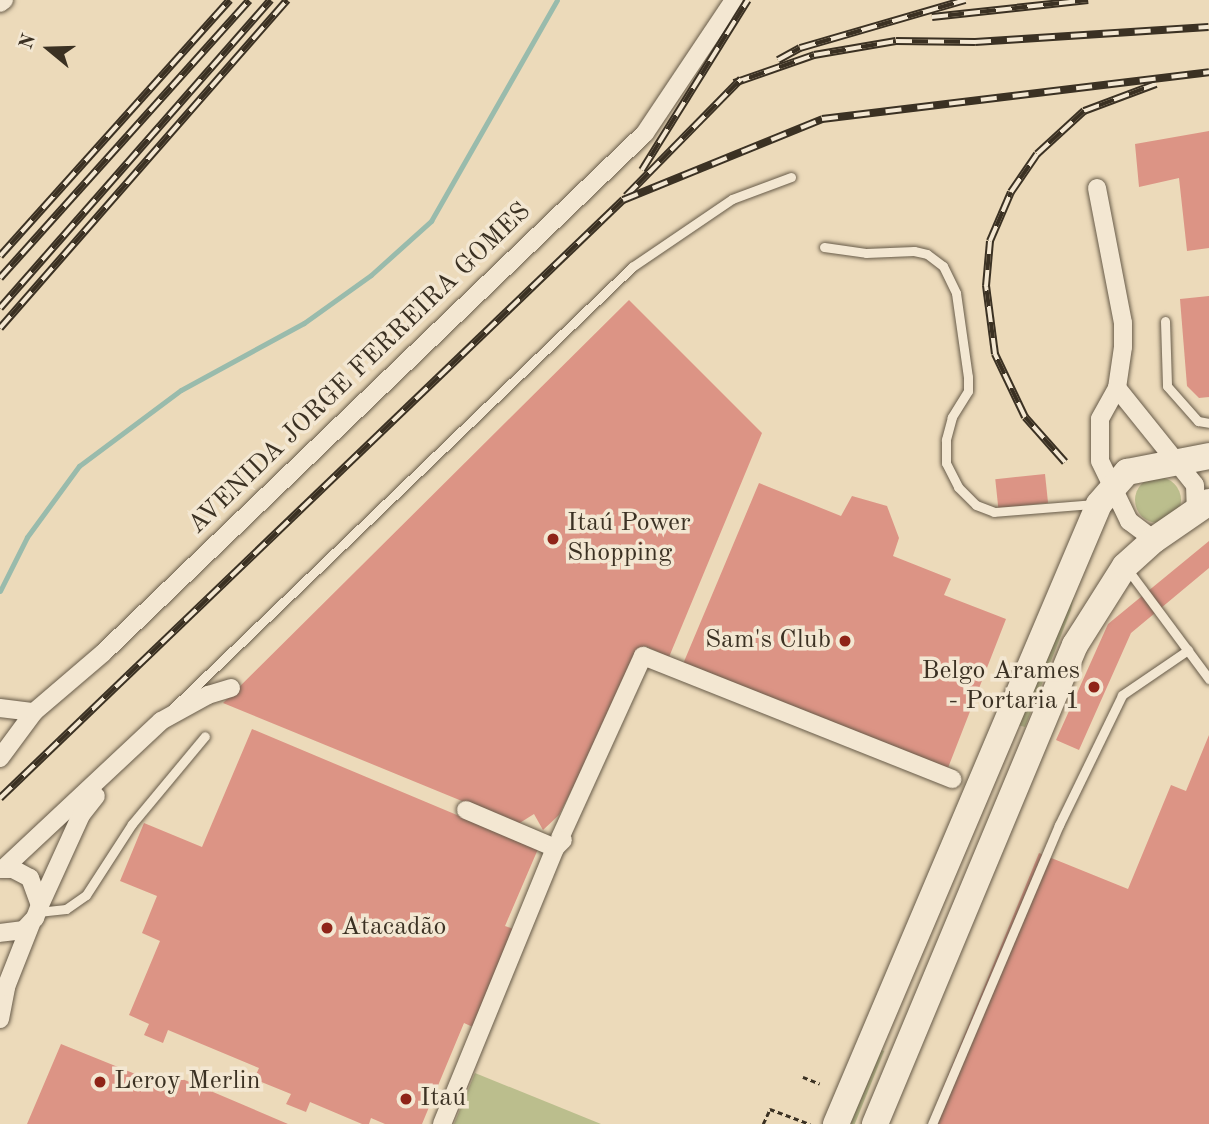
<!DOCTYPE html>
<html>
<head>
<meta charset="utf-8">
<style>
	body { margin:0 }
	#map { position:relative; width:1209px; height:1124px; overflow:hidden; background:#ecdaba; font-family:"Old Standard TT",serif }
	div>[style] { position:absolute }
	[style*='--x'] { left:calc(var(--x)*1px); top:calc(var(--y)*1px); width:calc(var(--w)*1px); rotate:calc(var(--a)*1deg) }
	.green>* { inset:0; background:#bbbe8d; transform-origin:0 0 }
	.round { border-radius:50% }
	.stream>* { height:5px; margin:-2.5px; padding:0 2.5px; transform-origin:2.5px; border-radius:2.5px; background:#99bbac }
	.building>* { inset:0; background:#dc9485; transform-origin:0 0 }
	.path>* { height:2.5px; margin-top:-1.25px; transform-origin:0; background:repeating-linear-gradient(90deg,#3b3123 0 5px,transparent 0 8.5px) }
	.roads { filter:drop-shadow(0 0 2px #675b49) drop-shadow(0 0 2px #675b49) }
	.lane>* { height:9px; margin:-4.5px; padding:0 4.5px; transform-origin:4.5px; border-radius:4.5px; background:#f3e7d2 }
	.street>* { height:18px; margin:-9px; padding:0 9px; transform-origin:9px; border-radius:9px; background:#f3e7d2 }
	.secondary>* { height:26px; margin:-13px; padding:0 13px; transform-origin:13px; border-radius:13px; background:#f3e7d2 }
	.rail>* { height:8px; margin-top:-4px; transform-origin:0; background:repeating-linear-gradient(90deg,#f3e7d2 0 16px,#3b3123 0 32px); box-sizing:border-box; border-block:2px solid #3b3123 }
	.dots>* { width:19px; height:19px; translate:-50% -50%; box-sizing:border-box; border:4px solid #f3e7d2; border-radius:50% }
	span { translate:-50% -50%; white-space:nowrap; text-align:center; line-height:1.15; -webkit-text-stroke:7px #f3e7d2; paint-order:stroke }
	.street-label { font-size:26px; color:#3b3123 }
	.poi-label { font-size:26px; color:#3b3123 }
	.left { translate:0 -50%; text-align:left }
	.right { translate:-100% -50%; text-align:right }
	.north { position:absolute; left:14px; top:14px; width:70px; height:70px; -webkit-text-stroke:5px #f3e7d2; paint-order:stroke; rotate:289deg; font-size:19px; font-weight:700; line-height:28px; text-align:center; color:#3b3123 }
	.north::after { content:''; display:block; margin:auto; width:24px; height:32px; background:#3b3123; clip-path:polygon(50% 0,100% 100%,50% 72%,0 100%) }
</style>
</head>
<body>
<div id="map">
	<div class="green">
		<div class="round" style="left:1135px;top:477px;width:46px;height:46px"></div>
		<div style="clip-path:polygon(1078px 576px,1071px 610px,1025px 727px,1011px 723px)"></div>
		<div style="left:874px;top:1047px;width:11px;height:83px;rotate:22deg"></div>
		<div style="clip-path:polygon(475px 1073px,601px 1124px,454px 1124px)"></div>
	</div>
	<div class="stream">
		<div style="--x:0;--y:591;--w:60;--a:-63.4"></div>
		<div style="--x:27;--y:537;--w:88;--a:-53.8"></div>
		<div style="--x:79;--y:466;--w:127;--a:-36.7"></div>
		<div style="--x:181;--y:390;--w:140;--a:-28.6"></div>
		<div style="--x:304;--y:323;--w:82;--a:-35.6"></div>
		<div style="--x:371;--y:275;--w:81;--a:-42"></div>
		<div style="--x:431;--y:221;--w:254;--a:-60.3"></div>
	</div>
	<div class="building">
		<div style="clip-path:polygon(1209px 131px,1209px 248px,1187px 251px,1179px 178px,1139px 187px,1135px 144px)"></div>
		<div style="clip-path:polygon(1209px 296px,1209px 397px,1199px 398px,1187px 386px,1180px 299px)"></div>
		<div style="clip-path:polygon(629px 300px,762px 433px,669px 657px,645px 646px,559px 815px,543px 830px,534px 814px,518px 824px,223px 703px)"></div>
		<div style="left:1045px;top:474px;width:29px;height:50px;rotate:84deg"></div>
		<div style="clip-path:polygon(759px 483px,841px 516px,852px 496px,887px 506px,899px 538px,893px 556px,951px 579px,944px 595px,1006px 619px,946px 773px,683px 664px)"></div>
		<div style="clip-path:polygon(1209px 541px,1209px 568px,1131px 633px,1079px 750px,1056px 740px,1108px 624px)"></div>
		<div style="clip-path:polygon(252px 729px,538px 849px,505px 926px,516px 930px,475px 1028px,464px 1023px,422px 1124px,385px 1124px,371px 1118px,369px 1124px,362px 1124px,310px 1102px,306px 1112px,286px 1104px,291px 1094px,254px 1079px,259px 1068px,168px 1030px,163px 1043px,144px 1035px,149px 1024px,129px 1015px,160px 941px,142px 933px,157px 896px,120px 881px,144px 823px,202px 847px)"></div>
		<div style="clip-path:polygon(1209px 735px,1209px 1124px,928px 1124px,1039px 853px,1128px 889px,1171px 785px,1186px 791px)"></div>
		<div style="clip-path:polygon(61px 1044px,170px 1088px,173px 1075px,288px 1124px,27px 1124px)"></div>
	</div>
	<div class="path">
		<div style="--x:803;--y:1077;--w:18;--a:22"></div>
		<div style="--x:763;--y:1124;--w:17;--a:-65"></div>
		<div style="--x:770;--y:1109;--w:43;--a:20.6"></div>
	</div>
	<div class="roads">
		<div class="lane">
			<div style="--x:824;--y:247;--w:42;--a:8.1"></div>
			<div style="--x:866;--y:253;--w:48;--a:-2.4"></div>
			<div style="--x:914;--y:251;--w:13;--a:13"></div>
			<div style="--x:927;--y:254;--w:20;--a:37"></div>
			<div style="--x:943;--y:266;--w:30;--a:64"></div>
			<div style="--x:956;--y:293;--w:85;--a:81.9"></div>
			<div style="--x:968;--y:377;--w:14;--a:90"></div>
			<div style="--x:968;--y:391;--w:31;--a:122"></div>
			<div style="--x:952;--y:417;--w:24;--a:105"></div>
			<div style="--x:946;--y:440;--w:23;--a:90"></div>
			<div style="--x:946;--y:463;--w:27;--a:63"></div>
			<div style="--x:958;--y:487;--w:25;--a:45"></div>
			<div style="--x:976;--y:505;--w:19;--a:21"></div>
			<div style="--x:994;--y:512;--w:100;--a:-4.6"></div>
			<div style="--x:1165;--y:321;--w:65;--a:88.2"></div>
			<div style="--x:1167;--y:386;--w:47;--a:48.5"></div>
			<div style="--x:1198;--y:421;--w:11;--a:10"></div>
			<div style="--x:1128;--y:570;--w:136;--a:53.4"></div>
			<div style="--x:173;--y:708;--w:637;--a:-43.85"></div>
			<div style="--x:632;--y:267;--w:121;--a:-34.2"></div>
			<div style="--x:732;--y:199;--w:63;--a:-20.4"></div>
			<div style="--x:38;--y:912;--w:28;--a:-6"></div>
			<div style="--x:66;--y:909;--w:24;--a:-35"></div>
			<div style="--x:86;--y:895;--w:85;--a:-57.1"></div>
			<div style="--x:132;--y:824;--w:114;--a:-50.3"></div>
			<div style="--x:932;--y:1124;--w:325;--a:-67"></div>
			<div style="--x:1059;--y:825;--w:144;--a:-64.1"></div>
			<div style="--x:1122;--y:695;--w:80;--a:-34.3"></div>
		</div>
		<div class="street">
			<div style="--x:0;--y:3;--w:5;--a:-37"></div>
			<div style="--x:1097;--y:188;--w:137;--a:79.1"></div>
			<div style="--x:1123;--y:323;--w:24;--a:90"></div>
			<div style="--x:1123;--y:347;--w:41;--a:98.3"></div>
			<div style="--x:1117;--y:388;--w:35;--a:119"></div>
			<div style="--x:1100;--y:419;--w:42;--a:90"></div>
			<div style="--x:1100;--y:461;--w:67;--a:64.2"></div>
			<div style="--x:1129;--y:521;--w:31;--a:37"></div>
			<div style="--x:1117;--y:388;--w:124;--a:51.2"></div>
			<div style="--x:1195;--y:485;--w:23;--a:88"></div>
			<div style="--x:0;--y:708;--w:34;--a:7"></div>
			<div style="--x:0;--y:758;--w:57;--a:-53.5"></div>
			<div style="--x:34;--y:712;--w:91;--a:-40.5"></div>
			<div style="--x:103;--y:653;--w:751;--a:-43.81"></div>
			<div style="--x:645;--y:133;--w:160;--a:-56.2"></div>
			<div style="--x:466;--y:810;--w:97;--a:23.1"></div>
			<div style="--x:560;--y:838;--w:200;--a:-65.5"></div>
			<div style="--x:643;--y:656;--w:333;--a:21.7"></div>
			<div style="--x:4;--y:868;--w:215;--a:-43.1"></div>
			<div style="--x:161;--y:721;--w:54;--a:-29"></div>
			<div style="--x:208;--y:695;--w:24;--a:-17"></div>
			<div style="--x:0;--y:869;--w:13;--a:0"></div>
			<div style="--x:13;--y:869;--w:19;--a:28"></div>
			<div style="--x:30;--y:878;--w:29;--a:70"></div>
			<div style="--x:40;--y:905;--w:14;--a:111"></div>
			<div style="--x:35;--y:918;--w:16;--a:133"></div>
			<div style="--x:24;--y:930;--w:24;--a:173"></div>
			<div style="--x:40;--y:905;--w:99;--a:-65.5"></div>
			<div style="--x:81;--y:815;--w:24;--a:-52"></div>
			<div style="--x:0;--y:1019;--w:33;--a:-79"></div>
			<div style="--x:6;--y:987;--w:68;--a:-68.4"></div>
			<div style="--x:442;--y:1124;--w:298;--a:-67.7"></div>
			<div style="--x:555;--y:848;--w:11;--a:-45"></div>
		</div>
		<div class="secondary">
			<div style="--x:836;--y:1124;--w:673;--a:-67.01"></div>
			<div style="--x:1099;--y:504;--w:43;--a:-48.8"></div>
			<div style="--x:1127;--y:472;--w:84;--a:-11"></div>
			<div style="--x:875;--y:1124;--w:519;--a:-67.34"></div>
			<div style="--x:1075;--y:645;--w:93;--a:-57.7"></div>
			<div style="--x:1125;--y:566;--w:39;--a:-42"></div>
			<div style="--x:1154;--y:540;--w:67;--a:-34.6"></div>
		</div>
	</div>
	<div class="rail">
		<div style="--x:932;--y:17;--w:157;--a:-6.2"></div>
		<div style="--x:778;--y:60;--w:25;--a:-29"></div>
		<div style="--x:800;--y:48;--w:172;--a:-16.2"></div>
		<div style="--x:734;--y:83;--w:85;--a:-19.3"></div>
		<div style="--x:814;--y:55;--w:83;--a:-9.7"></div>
		<div style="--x:896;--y:41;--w:79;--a:0.7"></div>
		<div style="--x:975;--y:42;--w:234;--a:-3.7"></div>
		<div style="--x:642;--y:170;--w:200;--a:-58.1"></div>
		<div style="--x:626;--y:196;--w:164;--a:-45.5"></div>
		<div style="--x:0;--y:256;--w:344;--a:-48.1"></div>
		<div style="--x:0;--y:278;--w:373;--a:-48.1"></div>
		<div style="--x:0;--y:308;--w:410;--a:-48.7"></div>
		<div style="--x:0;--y:328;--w:436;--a:-48.8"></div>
		<div style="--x:1065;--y:462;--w:60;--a:-131.6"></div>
		<div style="--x:1025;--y:417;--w:70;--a:-115.5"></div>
		<div style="--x:995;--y:354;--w:69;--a:-97.5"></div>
		<div style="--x:986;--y:286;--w:45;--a:-84.9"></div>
		<div style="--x:990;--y:241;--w:53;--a:-66.8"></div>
		<div style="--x:1011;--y:192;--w:46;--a:-55.6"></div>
		<div style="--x:1037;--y:154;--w:64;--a:-42.5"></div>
		<div style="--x:1084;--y:111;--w:77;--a:-20.6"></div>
		<div style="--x:0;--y:798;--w:864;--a:-43.83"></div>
		<div style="--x:623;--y:200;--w:215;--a:-22.1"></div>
		<div style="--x:822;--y:119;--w:390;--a:-6.9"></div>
	</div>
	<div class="dots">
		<div style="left:553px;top:539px;background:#8f2418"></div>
		<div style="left:845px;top:641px;background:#8f2418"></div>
		<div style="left:1094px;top:687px;background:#8f2418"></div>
		<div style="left:327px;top:928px;background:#8f2418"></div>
		<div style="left:100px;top:1082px;background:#8f2418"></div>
		<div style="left:406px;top:1099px;background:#8f2418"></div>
	</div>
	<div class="street-label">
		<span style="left:360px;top:369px;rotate:-44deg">AVENIDA JORGE FERREIRA GOMES</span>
	</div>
	<div class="poi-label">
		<span class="left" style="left:567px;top:539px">Itaú Power<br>Shopping</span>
		<span class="right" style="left:831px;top:641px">Sam's Club</span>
		<span class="right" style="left:1080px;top:687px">Belgo Arames<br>- Portaria 1</span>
		<span class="left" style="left:341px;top:928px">Atacadão</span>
		<span class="left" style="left:114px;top:1082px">Leroy Merlin</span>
		<span class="left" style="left:420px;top:1099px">Itaú</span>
	</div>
	<div class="north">N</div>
</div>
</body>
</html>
